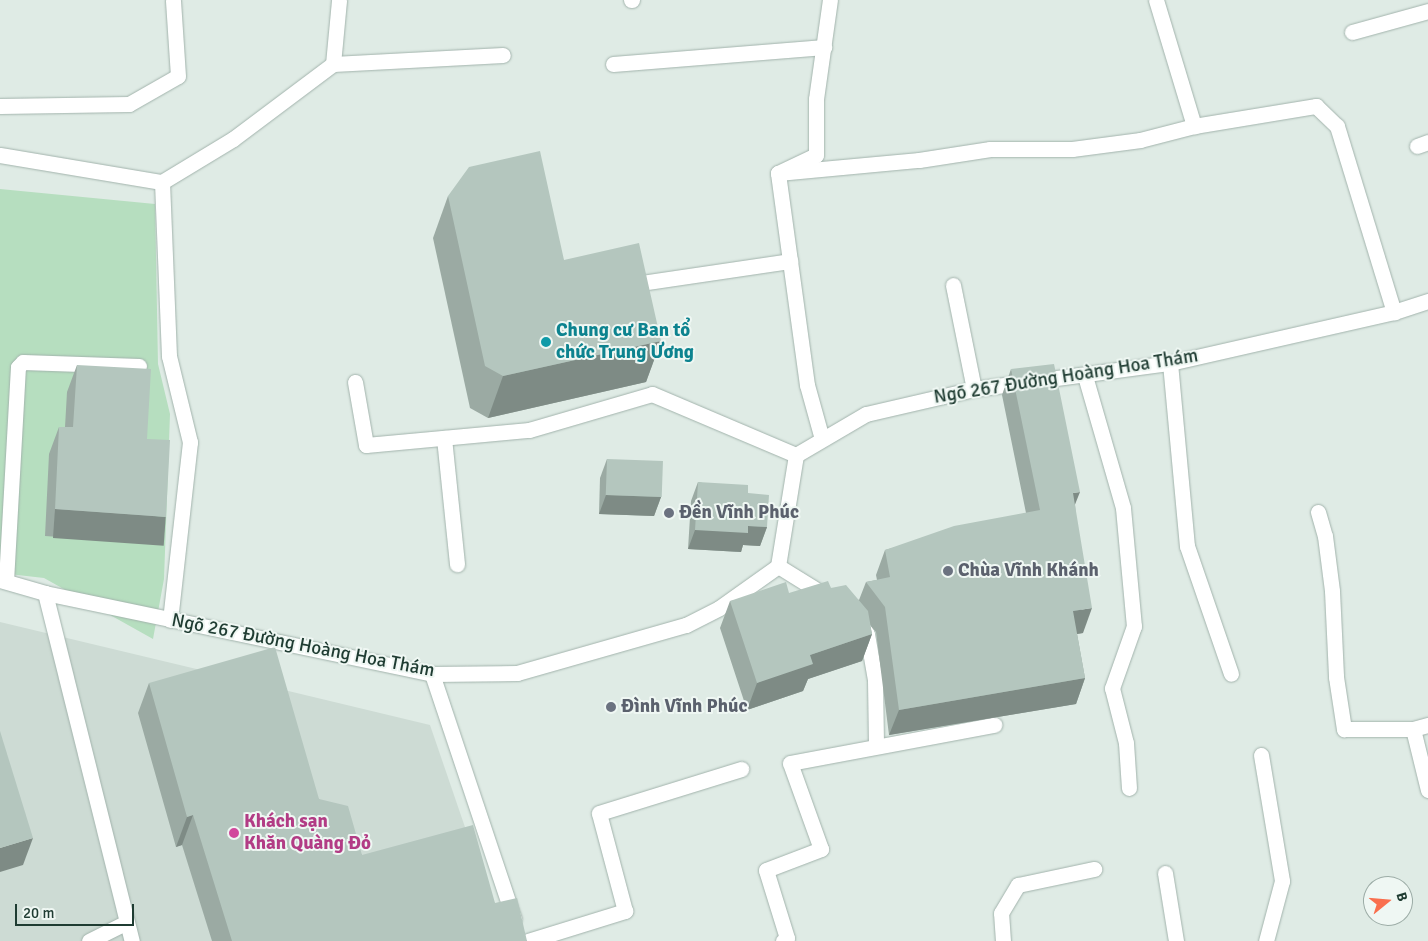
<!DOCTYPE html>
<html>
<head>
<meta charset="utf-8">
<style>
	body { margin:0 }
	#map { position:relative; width:1428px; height:941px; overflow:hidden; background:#dfebe5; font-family:Signika,sans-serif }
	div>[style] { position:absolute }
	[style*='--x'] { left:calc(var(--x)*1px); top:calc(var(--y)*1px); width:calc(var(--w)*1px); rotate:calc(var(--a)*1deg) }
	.built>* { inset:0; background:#cddbd4 }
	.green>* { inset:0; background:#b6debf }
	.roads { filter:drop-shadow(0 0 1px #a2b3ac) drop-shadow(0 0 1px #a2b3ac) }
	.service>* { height:15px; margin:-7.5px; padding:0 7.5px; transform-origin:7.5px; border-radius:7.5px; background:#fff }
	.minor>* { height:15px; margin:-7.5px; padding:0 7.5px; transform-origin:7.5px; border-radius:7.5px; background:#fff }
	.wall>* { inset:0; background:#9baaa3 }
	.shaded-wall>* { inset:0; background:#7e8b85; transform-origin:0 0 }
	.building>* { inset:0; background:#b4c6be; transform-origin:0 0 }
	.dots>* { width:14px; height:14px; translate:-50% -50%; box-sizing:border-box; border:2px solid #eff7f3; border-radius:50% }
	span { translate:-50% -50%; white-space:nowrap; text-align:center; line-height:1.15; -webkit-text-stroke:4px #eff7f3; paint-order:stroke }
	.culture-label { font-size:19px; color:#0d838f; font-weight:700 }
	.left { translate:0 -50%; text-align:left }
	.street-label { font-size:19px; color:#1f3c32 }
	.worship-label { font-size:19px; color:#5b616d; font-weight:700 }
	.hotel-label { font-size:19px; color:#b23c85; font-weight:700 }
	.north { position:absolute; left:1363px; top:876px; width:50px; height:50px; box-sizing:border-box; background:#eff7f3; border:1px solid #9caca6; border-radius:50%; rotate:73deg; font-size:14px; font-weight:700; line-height:20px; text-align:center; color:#1f3c32 }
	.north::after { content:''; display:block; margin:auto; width:18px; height:22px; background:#f96f4e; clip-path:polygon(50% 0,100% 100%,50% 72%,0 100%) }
	.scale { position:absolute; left:15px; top:904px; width:119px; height:22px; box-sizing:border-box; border:2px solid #1f3c32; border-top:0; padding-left:6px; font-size:15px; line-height:18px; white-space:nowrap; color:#1f3c32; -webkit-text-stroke:4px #eff7f3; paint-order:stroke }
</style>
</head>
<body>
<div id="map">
	<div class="built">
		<div style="clip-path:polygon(0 622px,430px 725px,504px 941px,0 941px)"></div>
	</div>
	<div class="green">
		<div style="clip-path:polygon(0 189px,155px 204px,158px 364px,170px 414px,164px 579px,153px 639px,44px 578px,0 573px)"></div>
	</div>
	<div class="roads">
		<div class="service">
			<div style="--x:631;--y:0;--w:1;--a:0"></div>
			<div style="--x:1156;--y:0;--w:132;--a:73.2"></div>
			<div style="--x:1352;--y:32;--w:79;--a:-15.4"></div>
			<div style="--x:333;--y:64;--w:170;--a:-3"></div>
			<div style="--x:613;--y:64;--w:212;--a:-4.6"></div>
			<div style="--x:0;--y:106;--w:129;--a:-0.9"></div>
			<div style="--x:129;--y:104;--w:56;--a:-29.7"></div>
			<div style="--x:178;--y:76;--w:76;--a:-93.8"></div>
			<div style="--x:1417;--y:146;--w:12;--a:-20"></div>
			<div style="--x:0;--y:155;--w:164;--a:9.5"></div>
			<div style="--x:162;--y:182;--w:174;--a:87.7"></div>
			<div style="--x:169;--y:356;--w:89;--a:76.3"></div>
			<div style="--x:190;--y:442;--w:179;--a:96.4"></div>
			<div style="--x:778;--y:173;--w:142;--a:-5.3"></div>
			<div style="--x:919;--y:160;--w:72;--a:-8.8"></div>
			<div style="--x:990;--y:149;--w:82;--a:0"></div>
			<div style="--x:1072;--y:149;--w:69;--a:-7.5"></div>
			<div style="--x:1140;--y:140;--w:56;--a:-14.5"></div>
			<div style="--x:1194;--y:126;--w:124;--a:-9.3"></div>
			<div style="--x:1316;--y:106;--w:29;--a:44"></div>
			<div style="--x:1337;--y:126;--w:195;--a:73"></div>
			<div style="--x:162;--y:182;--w:83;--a:-31.2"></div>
			<div style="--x:233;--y:139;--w:125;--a:-36.9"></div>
			<div style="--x:333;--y:64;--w:64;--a:-84.6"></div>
			<div style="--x:634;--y:284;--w:158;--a:-8.4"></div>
			<div style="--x:953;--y:285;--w:106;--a:78.6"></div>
			<div style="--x:1170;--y:363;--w:184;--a:84.7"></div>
			<div style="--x:1187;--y:546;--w:135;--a:71"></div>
			<div style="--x:1085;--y:376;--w:137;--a:73.9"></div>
			<div style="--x:1123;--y:508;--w:119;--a:84.7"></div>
			<div style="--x:1134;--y:626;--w:66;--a:109.5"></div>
			<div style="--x:1112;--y:688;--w:57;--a:75.7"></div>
			<div style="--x:1126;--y:743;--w:45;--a:86.2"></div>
			<div style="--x:355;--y:382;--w:64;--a:80.1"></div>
			<div style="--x:366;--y:445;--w:164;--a:-5.3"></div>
			<div style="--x:529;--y:430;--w:128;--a:-16.3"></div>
			<div style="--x:652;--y:394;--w:156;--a:23"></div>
			<div style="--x:444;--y:438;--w:127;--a:84.1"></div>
			<div style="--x:822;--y:439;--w:56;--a:-105.5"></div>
			<div style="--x:807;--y:385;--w:214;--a:-97.8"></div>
			<div style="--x:778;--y:173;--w:42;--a:-25.3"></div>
			<div style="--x:816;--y:155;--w:56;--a:-90"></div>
			<div style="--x:816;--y:99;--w:100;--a:-82"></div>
			<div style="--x:1318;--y:512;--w:25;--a:74"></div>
			<div style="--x:1325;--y:536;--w:55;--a:82.7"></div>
			<div style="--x:1332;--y:591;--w:86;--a:87.3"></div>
			<div style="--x:1336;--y:677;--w:53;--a:81.3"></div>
			<div style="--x:1344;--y:729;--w:69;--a:0"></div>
			<div style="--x:1413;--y:729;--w:16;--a:-15"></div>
			<div style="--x:778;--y:566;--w:59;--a:31.8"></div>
			<div style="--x:6;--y:581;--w:214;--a:-86.8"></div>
			<div style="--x:18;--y:367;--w:7;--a:-45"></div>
			<div style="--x:23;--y:362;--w:116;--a:2"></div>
			<div style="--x:45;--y:593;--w:359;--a:76"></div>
			<div style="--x:862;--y:626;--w:9;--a:58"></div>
			<div style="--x:867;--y:634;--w:47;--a:80.1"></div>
			<div style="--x:875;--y:680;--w:65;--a:89.1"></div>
			<div style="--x:432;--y:674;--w:258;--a:71.5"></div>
			<div style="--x:1413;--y:729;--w:63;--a:76.2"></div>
			<div style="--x:1261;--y:755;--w:128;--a:80.5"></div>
			<div style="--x:1282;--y:881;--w:62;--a:104.9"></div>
			<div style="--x:1165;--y:873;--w:69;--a:80.8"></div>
			<div style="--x:89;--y:941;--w:42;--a:-26.6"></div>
			<div style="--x:528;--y:941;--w:102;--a:-17.2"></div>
			<div style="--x:625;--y:911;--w:101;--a:-104.9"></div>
			<div style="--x:599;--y:813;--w:149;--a:-17.2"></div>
			<div style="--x:783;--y:941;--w:5;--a:-37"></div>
			<div style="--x:787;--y:938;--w:71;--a:-107.2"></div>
			<div style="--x:766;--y:870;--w:59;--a:-20.9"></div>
			<div style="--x:821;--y:849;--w:91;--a:-109.8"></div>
			<div style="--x:790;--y:763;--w:208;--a:-10.6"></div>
			<div style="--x:1003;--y:941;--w:28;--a:-94"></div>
			<div style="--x:1001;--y:913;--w:33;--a:-59"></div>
			<div style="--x:1018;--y:885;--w:78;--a:-11.9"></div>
		</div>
		<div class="minor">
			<div style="--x:0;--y:580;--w:47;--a:16.1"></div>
			<div style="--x:45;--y:593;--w:395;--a:11.8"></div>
			<div style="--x:432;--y:674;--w:85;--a:-0.7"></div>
			<div style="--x:517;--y:673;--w:176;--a:-15.9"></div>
			<div style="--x:686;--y:625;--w:37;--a:-27"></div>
			<div style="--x:719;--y:608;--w:72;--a:-35.4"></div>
			<div style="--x:778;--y:566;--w:112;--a:-80.8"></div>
			<div style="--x:796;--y:455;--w:81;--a:-30.4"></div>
			<div style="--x:866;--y:414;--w:111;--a:-13"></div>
			<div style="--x:974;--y:389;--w:198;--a:-7.6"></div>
			<div style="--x:1170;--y:363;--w:230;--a:-12.8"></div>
			<div style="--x:1394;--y:312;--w:36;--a:-18"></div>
		</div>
	</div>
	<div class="wall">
		<div style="clip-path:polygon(448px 196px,564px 260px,661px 341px,646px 382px,488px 418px,470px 408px,433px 238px)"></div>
		<div style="clip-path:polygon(77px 365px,147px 439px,156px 544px,45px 536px,49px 454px,59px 427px,65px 427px,67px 392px)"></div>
		<div style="clip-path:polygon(1011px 369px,1075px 504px,1083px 633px,1077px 634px,1085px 678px,1076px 704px,889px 735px,876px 632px,870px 625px,872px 634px,862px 661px,808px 679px,803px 691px,747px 710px,720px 628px,730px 601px,831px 588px,859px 600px,866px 582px,877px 580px,876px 575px,885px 550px,1026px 513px,1002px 395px)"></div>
		<div style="clip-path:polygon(607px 459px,661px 497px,654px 516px,599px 514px,600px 478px)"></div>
		<div style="clip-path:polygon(698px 482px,748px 493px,767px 527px,760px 546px,743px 545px,741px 552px,688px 549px,691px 501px)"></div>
		<div style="clip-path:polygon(149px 683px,319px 799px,362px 855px,495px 903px,527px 941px,212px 941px,182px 845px,176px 847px,138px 713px)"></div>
	</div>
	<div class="shaded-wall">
		<div style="clip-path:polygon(661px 341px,646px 382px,488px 418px,503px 376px)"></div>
		<div style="clip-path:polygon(1080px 492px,1070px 517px,1073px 493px)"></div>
		<div style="clip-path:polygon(606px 495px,661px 497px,654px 516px,599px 514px)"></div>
		<div style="left:55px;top:509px;width:111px;height:29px;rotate:4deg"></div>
		<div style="clip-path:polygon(748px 526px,767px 527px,760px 546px,743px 545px,741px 552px,688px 549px,695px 530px)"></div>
		<div style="clip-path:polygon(1092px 608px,1083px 633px,1064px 636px,1073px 611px)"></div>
		<div style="clip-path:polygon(872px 634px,862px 661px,808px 679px,803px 691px,747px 710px,757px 683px,810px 655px)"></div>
		<div style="clip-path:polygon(1085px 678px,1076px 704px,889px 735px,899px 710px)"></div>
		<div style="clip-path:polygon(193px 815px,182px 845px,176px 847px,187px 817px)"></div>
		<div style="clip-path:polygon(33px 838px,23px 865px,0 872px,0 848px)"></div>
	</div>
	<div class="building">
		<div style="clip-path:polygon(540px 151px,564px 260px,639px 243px,661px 341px,503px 376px,485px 366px,448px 196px,469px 167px)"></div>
		<div style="clip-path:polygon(1054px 364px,1080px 492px,1073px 493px,1092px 608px,1073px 611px,1085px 678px,899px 710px,885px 607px,866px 582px,890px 577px,885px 550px,954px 526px,1040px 510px,1011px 369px)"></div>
		<div style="clip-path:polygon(77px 365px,151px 369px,147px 439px,170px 440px,166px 517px,55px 509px,59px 427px,73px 427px)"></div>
		<div style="left:607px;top:459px;width:56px;height:36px;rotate:2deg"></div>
		<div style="clip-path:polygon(698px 482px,748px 485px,748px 493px,769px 495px,767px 527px,748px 526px,748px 533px,695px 530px)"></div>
		<div style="clip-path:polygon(828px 581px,831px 588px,846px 585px,868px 611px,872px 634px,810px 655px,813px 664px,757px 683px,730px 601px,786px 582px,789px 593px)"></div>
		<div style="clip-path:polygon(275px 647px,319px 799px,348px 806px,362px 855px,473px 825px,495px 903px,517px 898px,527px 941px,232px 941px,193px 815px,187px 817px,149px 683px)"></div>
		<div style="clip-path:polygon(0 731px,33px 838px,0 848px)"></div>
	</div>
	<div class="dots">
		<div style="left:546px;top:342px;background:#0f9aa8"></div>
		<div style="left:669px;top:513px;background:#6b7280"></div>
		<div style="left:948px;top:571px;background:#6b7280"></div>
		<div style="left:611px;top:707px;background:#6b7280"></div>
		<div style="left:234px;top:833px;background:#d1479c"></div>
	</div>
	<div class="culture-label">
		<span class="left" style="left:556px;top:342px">Chung cư Ban tổ<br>chức Trung Ương</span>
	</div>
	<div class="street-label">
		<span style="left:1066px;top:377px;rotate:-9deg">Ngõ 267 Đường Hoàng Hoa Thám</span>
		<span style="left:303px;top:646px;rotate:11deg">Ngõ 267 Đường Hoàng Hoa Thám</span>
	</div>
	<div class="worship-label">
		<span class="left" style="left:679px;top:513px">Đền Vĩnh Phúc</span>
		<span class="left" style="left:958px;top:571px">Chùa Vĩnh Khánh</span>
		<span class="left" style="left:621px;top:707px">Đình Vĩnh Phúc</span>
	</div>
	<div class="hotel-label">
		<span class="left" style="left:244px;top:833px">Khách sạn<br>Khăn Quàng Đỏ</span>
	</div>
	<div class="north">B</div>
	<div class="scale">20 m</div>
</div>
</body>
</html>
